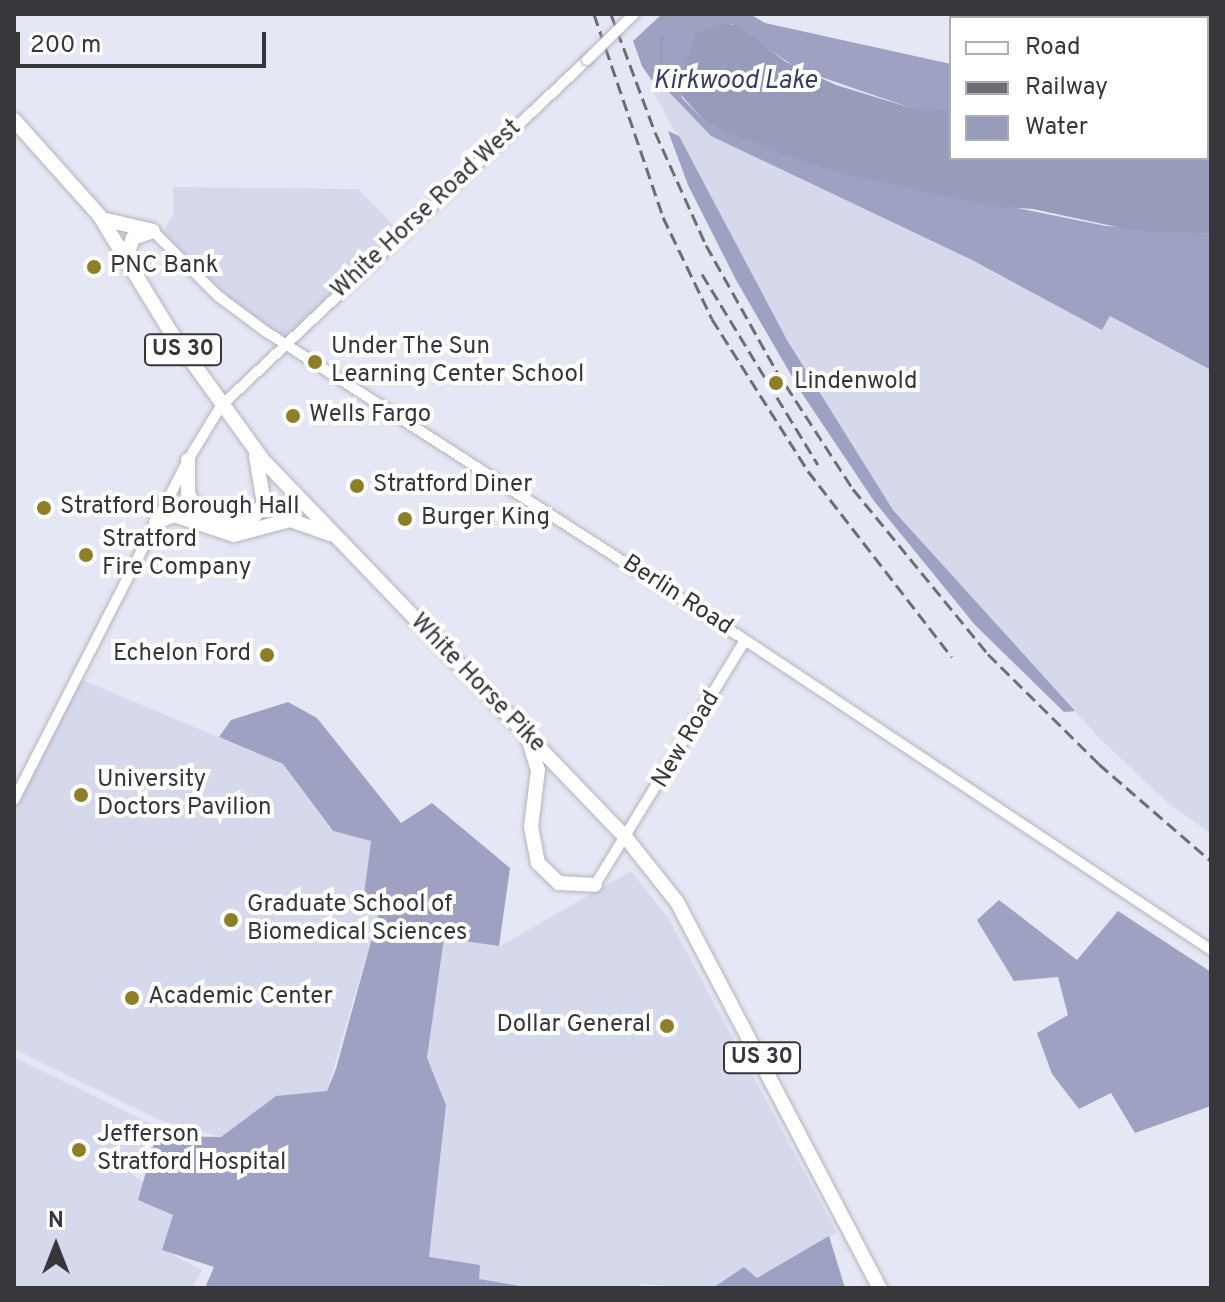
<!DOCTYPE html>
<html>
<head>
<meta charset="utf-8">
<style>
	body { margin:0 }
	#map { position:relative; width:1225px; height:1302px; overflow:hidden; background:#e6e7f4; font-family:Overpass,sans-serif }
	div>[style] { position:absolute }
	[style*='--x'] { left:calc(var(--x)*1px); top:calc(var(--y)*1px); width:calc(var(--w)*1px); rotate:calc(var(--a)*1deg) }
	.built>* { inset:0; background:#d6d9ec }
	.forest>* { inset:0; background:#9ea1c1 }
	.water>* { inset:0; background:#989cbb }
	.stream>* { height:3px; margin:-1.5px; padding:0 1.5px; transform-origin:1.5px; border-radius:1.5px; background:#989cbb }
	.roads { filter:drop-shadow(0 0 2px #b3b4c0) drop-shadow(0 0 2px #b3b4c0) }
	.secondary>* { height:10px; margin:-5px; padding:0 5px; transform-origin:5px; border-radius:5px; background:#fff }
	.highway>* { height:14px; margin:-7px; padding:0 7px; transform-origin:7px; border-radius:7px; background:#fff }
	.rail>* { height:3px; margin-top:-1.5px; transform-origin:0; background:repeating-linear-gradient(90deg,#6d6d75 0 12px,transparent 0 18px) }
	.bridges { filter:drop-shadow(0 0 2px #b3b4c0) drop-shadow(0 0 2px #b3b4c0) }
	.secondary-bridge>* { height:10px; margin:-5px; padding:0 5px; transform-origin:5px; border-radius:5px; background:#fff }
	.dots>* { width:22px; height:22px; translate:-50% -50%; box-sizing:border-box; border:4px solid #fff; border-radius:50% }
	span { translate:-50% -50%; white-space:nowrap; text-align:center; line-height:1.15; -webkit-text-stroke:8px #fff; paint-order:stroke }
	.shield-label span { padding:2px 6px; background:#fff; border:2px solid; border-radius:6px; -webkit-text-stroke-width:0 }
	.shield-label { font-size:22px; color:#36363b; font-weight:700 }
	.street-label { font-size:24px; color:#36363b }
	.poi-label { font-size:24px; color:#36363b }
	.left { translate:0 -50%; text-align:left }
	.right { translate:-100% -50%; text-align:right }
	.water-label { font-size:26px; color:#3a3c69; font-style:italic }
	.frame { position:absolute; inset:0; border:16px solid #36363b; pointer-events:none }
	.legend { position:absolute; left:949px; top:16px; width:260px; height:144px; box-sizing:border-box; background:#fff; border:2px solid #afafb1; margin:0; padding:10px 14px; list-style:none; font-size:24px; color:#36363b }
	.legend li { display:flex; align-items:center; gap:16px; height:40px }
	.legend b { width:40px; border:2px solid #afafb1 }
	.north { position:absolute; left:16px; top:1206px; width:80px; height:80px; -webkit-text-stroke:6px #fff; paint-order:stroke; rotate:0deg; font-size:22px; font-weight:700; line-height:32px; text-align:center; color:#36363b }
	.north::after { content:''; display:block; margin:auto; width:28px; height:36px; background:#36363b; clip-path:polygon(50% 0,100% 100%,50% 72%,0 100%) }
	.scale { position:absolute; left:16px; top:32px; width:250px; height:36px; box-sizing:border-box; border:4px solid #36363b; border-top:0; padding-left:10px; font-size:24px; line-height:28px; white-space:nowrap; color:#36363b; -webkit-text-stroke:6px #fff; paint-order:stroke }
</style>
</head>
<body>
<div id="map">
	<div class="built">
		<div style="clip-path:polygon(650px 85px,666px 89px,711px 136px,972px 260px,1102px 329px,1110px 316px,1211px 370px,1211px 834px,1167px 802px,1100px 739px,893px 510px,787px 340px)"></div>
		<div style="clip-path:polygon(173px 187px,358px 189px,402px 234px,285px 344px,218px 296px,161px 236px,173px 215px)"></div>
		<div style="clip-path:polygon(75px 677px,283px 764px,332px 831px,371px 841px,364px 894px,381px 905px,327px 1091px,276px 1096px,221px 1137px,157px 1119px,14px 1049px,14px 800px)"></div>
		<div style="clip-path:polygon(631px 871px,669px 919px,837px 1233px,757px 1278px,744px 1268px,713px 1288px,640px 1284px,636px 1288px,531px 1288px,478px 1279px,479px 1265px,429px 1258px,446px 1105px,427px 1058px,444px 937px,500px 946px)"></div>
		<div style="clip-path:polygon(14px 1057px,155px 1126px,132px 1174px,145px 1183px,138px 1200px,174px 1215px,162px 1249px,202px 1270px,193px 1288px,14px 1286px)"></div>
	</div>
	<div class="forest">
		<div style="clip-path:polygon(662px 14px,750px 14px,765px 23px,951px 64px,951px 114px,911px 108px,798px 69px,732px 24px,675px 80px,682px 98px,702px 118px,815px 167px,1106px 226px,1211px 234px,1211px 370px,1110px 316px,1102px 330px,972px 260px,711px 136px,666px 89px,657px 88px,642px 66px,633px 41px)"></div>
		<div style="clip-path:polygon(668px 131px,679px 136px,787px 340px,893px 510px,1075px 711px,1064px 712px,975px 625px,874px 501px,801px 392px,736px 280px,688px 185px)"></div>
		<div style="clip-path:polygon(288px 702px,317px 718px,401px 823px,432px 803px,510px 868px,499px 946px,444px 938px,427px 1058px,446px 1105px,429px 1257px,480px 1265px,479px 1279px,531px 1288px,205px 1288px,214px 1267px,162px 1250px,173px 1215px,138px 1200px,156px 1136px,221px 1137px,276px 1096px,327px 1091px,336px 1069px,381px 905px,364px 894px,371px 841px,333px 831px,283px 764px,219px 737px,231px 720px)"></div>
		<div style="clip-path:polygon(999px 900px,1077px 960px,1118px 911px,1211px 972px,1211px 1106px,1135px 1133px,1111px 1093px,1079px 1109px,1052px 1074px,1037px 1033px,1068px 1015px,1058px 977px,1014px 981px,977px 920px)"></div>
		<div style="clip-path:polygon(829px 1236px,845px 1288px,713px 1288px,744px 1267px,757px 1278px)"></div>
	</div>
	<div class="water">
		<div style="clip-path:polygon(721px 24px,737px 25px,786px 62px,836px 85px,911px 108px,951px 111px,951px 158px,1207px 158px,1211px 132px,1211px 234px,1131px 230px,1033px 209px,990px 206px,815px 167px,725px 131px,702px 118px,672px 85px,683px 71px,696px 34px)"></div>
	</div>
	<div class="stream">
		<div style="--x:661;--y:37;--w:31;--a:90"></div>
		<div style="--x:661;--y:68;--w:21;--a:37"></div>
	</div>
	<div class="roads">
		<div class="secondary">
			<div style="--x:153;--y:231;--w:92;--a:45"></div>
			<div style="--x:218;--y:296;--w:59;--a:36.7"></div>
			<div style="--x:265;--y:331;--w:571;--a:32.77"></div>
			<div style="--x:745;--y:640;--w:560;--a:33.63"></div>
			<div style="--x:14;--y:800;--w:382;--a:-62.9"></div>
			<div style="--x:188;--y:460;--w:63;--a:-58.6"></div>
			<div style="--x:221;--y:406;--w:504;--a:-43.39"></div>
			<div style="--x:595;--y:885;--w:287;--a:-58.5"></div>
		</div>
		<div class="highway">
			<div style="--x:14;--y:120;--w:127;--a:48.2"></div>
			<div style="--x:99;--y:215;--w:140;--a:58.5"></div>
			<div style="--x:172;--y:334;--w:154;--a:54.2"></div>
			<div style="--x:262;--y:459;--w:527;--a:46.15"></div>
			<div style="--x:627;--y:839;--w:80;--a:51.6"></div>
			<div style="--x:677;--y:902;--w:436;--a:62.3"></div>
			<div style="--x:102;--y:219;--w:52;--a:13.2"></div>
			<div style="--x:126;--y:258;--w:21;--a:-71"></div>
			<div style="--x:133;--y:238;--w:21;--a:-19"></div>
			<div style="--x:188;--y:460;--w:33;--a:90"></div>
			<div style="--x:188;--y:493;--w:17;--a:65"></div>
			<div style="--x:195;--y:508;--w:43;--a:23.6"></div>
			<div style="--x:234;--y:525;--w:18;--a:-16"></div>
			<div style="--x:251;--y:520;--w:21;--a:-51"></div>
			<div style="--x:264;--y:504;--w:49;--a:-99.5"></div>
			<div style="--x:156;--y:522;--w:19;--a:-21"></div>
			<div style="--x:174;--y:515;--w:63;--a:18.4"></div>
			<div style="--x:234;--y:535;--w:58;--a:-15"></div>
			<div style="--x:290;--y:520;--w:42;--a:19.3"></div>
			<div style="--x:529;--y:741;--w:30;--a:73"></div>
			<div style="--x:538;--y:770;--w:57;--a:97"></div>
			<div style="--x:531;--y:827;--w:37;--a:79"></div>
			<div style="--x:538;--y:863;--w:29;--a:44"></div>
			<div style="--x:559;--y:883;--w:36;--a:3"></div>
		</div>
	</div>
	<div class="rail">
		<div style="--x:594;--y:14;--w:214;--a:71.2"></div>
		<div style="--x:663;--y:217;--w:113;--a:64.3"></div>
		<div style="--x:712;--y:319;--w:180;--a:57.7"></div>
		<div style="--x:808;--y:471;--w:235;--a:52.3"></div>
		<div style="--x:611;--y:14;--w:126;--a:69.6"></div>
		<div style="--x:655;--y:132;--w:124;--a:65.7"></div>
		<div style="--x:706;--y:245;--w:143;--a:60.8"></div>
		<div style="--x:776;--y:370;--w:142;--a:57.1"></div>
		<div style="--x:853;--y:489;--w:213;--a:50.7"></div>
		<div style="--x:988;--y:654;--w:156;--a:44.7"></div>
		<div style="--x:1099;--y:764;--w:148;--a:40.9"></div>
		<div style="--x:702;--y:274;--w:223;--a:58.7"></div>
	</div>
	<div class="bridges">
		<div class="secondary-bridge">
			<div style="--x:587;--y:60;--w:66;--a:-44.4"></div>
		</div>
	</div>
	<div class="dots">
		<div style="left:94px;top:267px;background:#8d7f26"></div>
		<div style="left:315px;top:362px;background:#8d7f26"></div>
		<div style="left:776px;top:383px;background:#8d7f26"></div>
		<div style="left:293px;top:416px;background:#8d7f26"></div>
		<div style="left:357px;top:486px;background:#8d7f26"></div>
		<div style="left:44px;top:508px;background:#8d7f26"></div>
		<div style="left:405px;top:519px;background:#8d7f26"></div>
		<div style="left:86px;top:555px;background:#8d7f26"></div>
		<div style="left:267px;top:655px;background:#8d7f26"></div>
		<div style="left:81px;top:795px;background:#8d7f26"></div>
		<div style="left:231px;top:920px;background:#8d7f26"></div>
		<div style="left:132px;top:998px;background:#8d7f26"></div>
		<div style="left:667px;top:1026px;background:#8d7f26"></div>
		<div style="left:79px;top:1150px;background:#8d7f26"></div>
	</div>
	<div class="shield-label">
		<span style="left:183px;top:350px">US 30</span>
		<span style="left:762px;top:1058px">US 30</span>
	</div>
	<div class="street-label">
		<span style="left:427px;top:210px;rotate:-43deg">White Horse Road West</span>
		<span style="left:677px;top:596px;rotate:33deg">Berlin Road</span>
		<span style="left:477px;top:684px;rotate:46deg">White Horse Pike</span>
		<span style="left:687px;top:740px;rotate:-59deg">New Road</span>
	</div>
	<div class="poi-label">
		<span class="left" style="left:110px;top:267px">PNC Bank</span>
		<span class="left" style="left:331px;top:362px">Under The Sun<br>Learning Center School</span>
		<span class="left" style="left:794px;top:383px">Lindenwold</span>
		<span class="left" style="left:309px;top:416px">Wells Fargo</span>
		<span class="left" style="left:373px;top:486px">Stratford Diner</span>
		<span class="left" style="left:60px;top:508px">Stratford Borough Hall</span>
		<span class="left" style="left:421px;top:519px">Burger King</span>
		<span class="left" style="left:102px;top:555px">Stratford<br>Fire Company</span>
		<span class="right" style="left:251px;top:655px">Echelon Ford</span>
		<span class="left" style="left:97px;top:795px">University<br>Doctors Pavilion</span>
		<span class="left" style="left:247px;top:920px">Graduate School of<br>Biomedical Sciences</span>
		<span class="left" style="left:148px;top:998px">Academic Center</span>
		<span class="right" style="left:651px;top:1026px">Dollar General</span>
		<span class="left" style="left:97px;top:1150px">Jefferson<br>Stratford Hospital</span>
	</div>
	<div class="water-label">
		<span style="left:735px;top:82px">Kirkwood Lake</span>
	</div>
	<div class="frame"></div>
	<ul class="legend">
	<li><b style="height:10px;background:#fff"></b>Road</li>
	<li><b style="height:10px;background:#6d6d75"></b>Railway</li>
	<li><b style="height:22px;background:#989cbb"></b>Water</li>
	</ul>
	<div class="north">N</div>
	<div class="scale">200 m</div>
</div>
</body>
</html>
